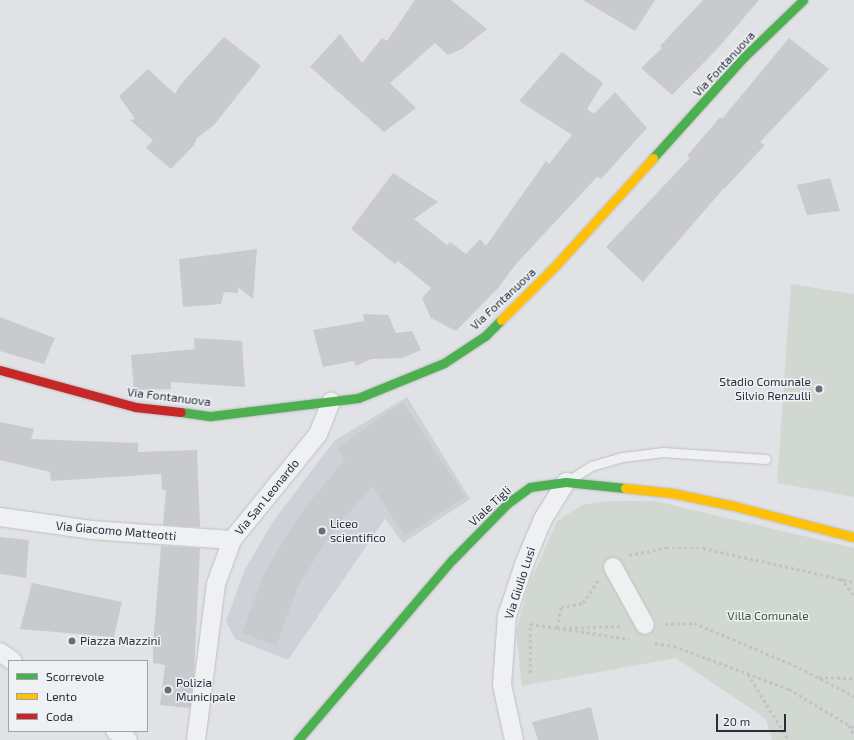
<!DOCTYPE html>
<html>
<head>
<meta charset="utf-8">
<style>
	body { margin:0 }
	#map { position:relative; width:854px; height:740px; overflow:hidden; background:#e1e2e5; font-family:"Exo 2",sans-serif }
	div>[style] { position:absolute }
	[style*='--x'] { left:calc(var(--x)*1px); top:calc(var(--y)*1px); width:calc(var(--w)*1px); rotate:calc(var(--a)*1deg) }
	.built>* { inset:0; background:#cfd1d8 }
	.green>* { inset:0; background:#d0d8d1 }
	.building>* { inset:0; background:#c9cacd }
	.path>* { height:2.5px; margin-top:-1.25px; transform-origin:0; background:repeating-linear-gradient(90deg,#c2c3c7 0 3px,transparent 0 6px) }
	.roads { filter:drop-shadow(0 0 1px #bfc0c3) drop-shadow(0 0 1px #bfc0c3) }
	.lane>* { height:9px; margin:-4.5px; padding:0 4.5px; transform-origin:4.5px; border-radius:4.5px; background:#eff0f2 }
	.street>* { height:18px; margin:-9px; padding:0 9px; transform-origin:9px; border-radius:9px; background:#eff0f2 }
	.fast>* { height:9px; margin:-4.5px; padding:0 4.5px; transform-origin:4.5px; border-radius:4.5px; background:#4caf50 }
	.slow>* { height:9px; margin:-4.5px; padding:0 4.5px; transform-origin:4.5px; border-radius:4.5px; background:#ffc107 }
	.jam>* { height:9px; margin:-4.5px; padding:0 4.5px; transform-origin:4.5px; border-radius:4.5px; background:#c62828 }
	.dots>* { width:11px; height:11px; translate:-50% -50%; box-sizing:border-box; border:2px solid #eef0f4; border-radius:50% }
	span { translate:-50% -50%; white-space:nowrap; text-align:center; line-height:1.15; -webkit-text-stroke:3px #eef0f4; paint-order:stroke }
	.street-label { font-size:12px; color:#2a2e3c }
	.poi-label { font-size:12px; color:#2a2e3c }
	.right { translate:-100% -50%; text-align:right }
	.left { translate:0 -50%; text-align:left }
	.park-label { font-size:12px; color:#3b5639 }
	.legend { position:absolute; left:8px; top:660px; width:140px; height:72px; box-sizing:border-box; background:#eef0f4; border:1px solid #a0a2aa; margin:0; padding:5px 7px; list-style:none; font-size:12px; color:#2a2e3c }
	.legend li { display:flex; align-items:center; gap:8px; height:20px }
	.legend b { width:20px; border:1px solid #a0a2aa }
	.scale { position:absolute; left:716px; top:714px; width:70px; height:18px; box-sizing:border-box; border:2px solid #2a2e3c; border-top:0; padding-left:5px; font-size:12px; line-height:14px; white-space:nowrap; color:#2a2e3c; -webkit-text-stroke:3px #eef0f4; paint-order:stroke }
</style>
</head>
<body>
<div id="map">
	<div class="built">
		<div style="clip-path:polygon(407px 397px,470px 499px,403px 543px,385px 519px,288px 660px,235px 639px,226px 621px,245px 569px,274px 520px,335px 440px)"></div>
	</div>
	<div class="green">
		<div style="clip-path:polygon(791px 284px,854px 294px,854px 497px,777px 483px)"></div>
		<div style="clip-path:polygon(607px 501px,655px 501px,854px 548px,854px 740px,772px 740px,766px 719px,676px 658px,522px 686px,516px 632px,528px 587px,557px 521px,582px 505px)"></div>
	</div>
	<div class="building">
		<div style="clip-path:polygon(415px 0,451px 0,487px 29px,462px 49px,448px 55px,435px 43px,390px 83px,416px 108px,384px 132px,310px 67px,340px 34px,362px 63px,382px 38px,387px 41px)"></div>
		<div style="clip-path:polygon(583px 0,655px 0,635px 31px)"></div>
		<div style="clip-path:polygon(703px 0,759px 0,719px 47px,672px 95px,641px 68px,662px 48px,660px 46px)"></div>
		<div style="clip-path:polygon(224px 37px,261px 66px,214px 125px,197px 138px,194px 145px,171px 169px,146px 148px,153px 140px,130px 120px,135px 119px,119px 96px,148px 69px,175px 94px,180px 85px)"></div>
		<div style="clip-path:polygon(789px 38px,829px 69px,760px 142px,765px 145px,724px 189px,723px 189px,643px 282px,606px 247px,690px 158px,687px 156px,720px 117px,722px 119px)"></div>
		<div style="clip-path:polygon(562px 52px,603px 83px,587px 109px,594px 114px,615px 92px,647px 128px,601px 179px,597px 177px,516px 264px,498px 288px,456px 331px,431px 318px,422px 298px,431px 288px,398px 261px,395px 264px,351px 229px,393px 173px,438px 202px,414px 219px,447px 245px,450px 242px,466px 254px,480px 239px,486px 246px,546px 161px,549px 164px,572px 135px,519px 101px)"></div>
		<div style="clip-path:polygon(830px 178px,840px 211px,807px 215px,797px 185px)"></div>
		<div style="clip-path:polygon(257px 249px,253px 299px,238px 287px,238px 293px,224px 292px,221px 304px,183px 307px,179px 259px)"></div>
		<div style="clip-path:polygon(363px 314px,388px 315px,396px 333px,412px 331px,421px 350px,402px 358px,371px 359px,356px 366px,354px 361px,323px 367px,313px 330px,364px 321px)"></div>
		<div style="clip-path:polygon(0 317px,55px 338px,44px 364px,0 351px)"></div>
		<div style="clip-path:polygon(194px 338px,242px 341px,245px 387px,171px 382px,171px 389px,134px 390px,131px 355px,195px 349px)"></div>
		<div style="clip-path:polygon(403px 402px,465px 497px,405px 536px,372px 486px,332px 532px,298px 586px,276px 646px,242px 633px,264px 573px,301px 513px,345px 459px,337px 448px)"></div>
		<div style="clip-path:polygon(0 422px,34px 429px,31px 439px,138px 443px,138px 452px,197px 450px,200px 527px,163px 525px,166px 490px,162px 490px,161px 474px,51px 481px,50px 472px,0 460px)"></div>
		<div style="clip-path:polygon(0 537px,29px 540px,26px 578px,0 574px)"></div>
		<div style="clip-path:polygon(161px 546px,200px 548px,194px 674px,190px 708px,160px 705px,165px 665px,153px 663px,153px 644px)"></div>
		<div style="clip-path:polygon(32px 583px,122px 602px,114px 637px,20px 629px)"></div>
		<div style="clip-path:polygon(591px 707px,599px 740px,538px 740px,532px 722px)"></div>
	</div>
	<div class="path">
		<div style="--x:629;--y:555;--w:38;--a:-11"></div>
		<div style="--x:666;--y:548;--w:37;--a:0"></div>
		<div style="--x:703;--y:548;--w:155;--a:12.7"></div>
		<div style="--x:841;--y:578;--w:21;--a:53"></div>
		<div style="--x:665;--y:624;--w:29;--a:-2"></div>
		<div style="--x:694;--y:623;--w:108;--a:22.8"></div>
		<div style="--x:794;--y:665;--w:68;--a:27.3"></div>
		<div style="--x:557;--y:628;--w:73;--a:8.7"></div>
		<div style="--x:563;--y:628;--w:59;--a:-1.9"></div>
		<div style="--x:655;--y:643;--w:19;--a:9"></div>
		<div style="--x:674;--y:646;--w:123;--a:20.5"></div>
		<div style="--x:789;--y:689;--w:76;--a:31"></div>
		<div style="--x:530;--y:673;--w:49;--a:-90"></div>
		<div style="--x:530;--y:624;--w:27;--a:8"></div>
		<div style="--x:557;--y:628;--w:21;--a:-79"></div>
		<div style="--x:561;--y:607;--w:22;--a:-10"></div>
		<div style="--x:583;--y:603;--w:27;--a:-56"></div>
		<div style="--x:748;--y:674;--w:78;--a:58.2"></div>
		<div style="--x:819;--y:677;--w:35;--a:2"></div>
		<div style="--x:849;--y:725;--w:11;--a:63"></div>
	</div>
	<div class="roads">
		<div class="lane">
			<div style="--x:571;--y:479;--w:24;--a:-33"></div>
			<div style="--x:591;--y:466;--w:33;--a:-16"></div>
			<div style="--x:623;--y:457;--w:39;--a:-7"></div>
			<div style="--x:662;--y:452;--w:104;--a:3.9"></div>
		</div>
		<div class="street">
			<div style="--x:0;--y:517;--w:92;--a:8.1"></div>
			<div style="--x:91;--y:530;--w:141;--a:4.1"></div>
			<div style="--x:613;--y:567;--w:66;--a:61.1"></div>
			<div style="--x:0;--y:652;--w:16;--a:35"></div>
			<div style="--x:115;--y:731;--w:16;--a:35"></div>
			<div style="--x:196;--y:740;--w:157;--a:-82.7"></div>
			<div style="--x:216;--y:584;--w:47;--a:-70"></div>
			<div style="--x:232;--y:540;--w:136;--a:-50.9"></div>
			<div style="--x:318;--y:434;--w:35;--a:-68"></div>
			<div style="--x:514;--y:740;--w:56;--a:-102.3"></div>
			<div style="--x:502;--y:685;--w:69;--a:-85.9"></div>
			<div style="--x:507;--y:616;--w:57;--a:-71.6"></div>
			<div style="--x:525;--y:562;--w:47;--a:-67.3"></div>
			<div style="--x:543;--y:519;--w:44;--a:-58.1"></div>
		</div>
		<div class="fast">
			<div style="--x:653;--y:158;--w:136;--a:-48"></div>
			<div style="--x:744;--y:57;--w:82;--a:-44"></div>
			<div style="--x:181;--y:412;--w:30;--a:8"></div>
			<div style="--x:211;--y:416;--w:148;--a:-7"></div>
			<div style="--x:358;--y:398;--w:93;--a:-22.1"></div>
			<div style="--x:444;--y:363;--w:49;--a:-33.4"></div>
			<div style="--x:485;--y:336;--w:23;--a:-45"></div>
			<div style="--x:298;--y:740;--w:237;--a:-49.5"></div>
			<div style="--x:452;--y:560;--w:80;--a:-45.5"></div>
			<div style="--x:508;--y:503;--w:27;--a:-36"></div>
			<div style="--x:530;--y:487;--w:36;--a:-8"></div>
			<div style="--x:566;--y:482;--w:59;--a:5.8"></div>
		</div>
		<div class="slow">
			<div style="--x:501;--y:320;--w:79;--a:-45"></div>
			<div style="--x:557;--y:264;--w:143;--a:-47.8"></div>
			<div style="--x:625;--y:488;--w:47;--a:6.1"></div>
			<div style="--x:672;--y:493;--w:63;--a:11.8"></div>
			<div style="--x:734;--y:506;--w:124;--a:14.5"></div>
		</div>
		<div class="jam">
			<div style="--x:0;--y:370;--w:140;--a:15.3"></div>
			<div style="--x:135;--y:407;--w:46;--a:6.2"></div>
		</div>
	</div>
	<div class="dots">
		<div style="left:819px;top:389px;background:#6a6d77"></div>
		<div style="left:322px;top:531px;background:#6a6d77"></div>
		<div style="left:72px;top:641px;background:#6a6d77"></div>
		<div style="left:168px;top:690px;background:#6a6d77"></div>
	</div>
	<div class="street-label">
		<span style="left:724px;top:64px;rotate:-47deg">Via Fontanuova</span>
		<span style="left:503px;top:299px;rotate:-43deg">Via Fontanuova</span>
		<span style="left:169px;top:397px;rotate:7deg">Via Fontanuova</span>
		<span style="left:267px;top:497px;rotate:-51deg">Via San Leonardo</span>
		<span style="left:490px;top:506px;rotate:-43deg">Viale Tigli</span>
		<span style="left:116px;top:531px;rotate:5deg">Via Giacomo Matteotti</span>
		<span style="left:520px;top:583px;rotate:-72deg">Via Giulio Lusi</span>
	</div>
	<div class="poi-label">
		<span class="right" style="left:811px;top:389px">Stadio Comunale<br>Silvio Renzulli</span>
		<span class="left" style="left:330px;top:531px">Liceo<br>scientifico</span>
		<span class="left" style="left:80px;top:641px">Piazza Mazzini</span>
		<span class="left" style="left:176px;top:690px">Polizia<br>Municipale</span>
	</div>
	<div class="park-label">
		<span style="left:768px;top:616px">Villa Comunale</span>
	</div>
	<ul class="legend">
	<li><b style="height:5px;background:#4caf50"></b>Scorrevole</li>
	<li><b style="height:5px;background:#ffc107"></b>Lento</li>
	<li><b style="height:5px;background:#c62828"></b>Coda</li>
	</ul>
	<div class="scale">20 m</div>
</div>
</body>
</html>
